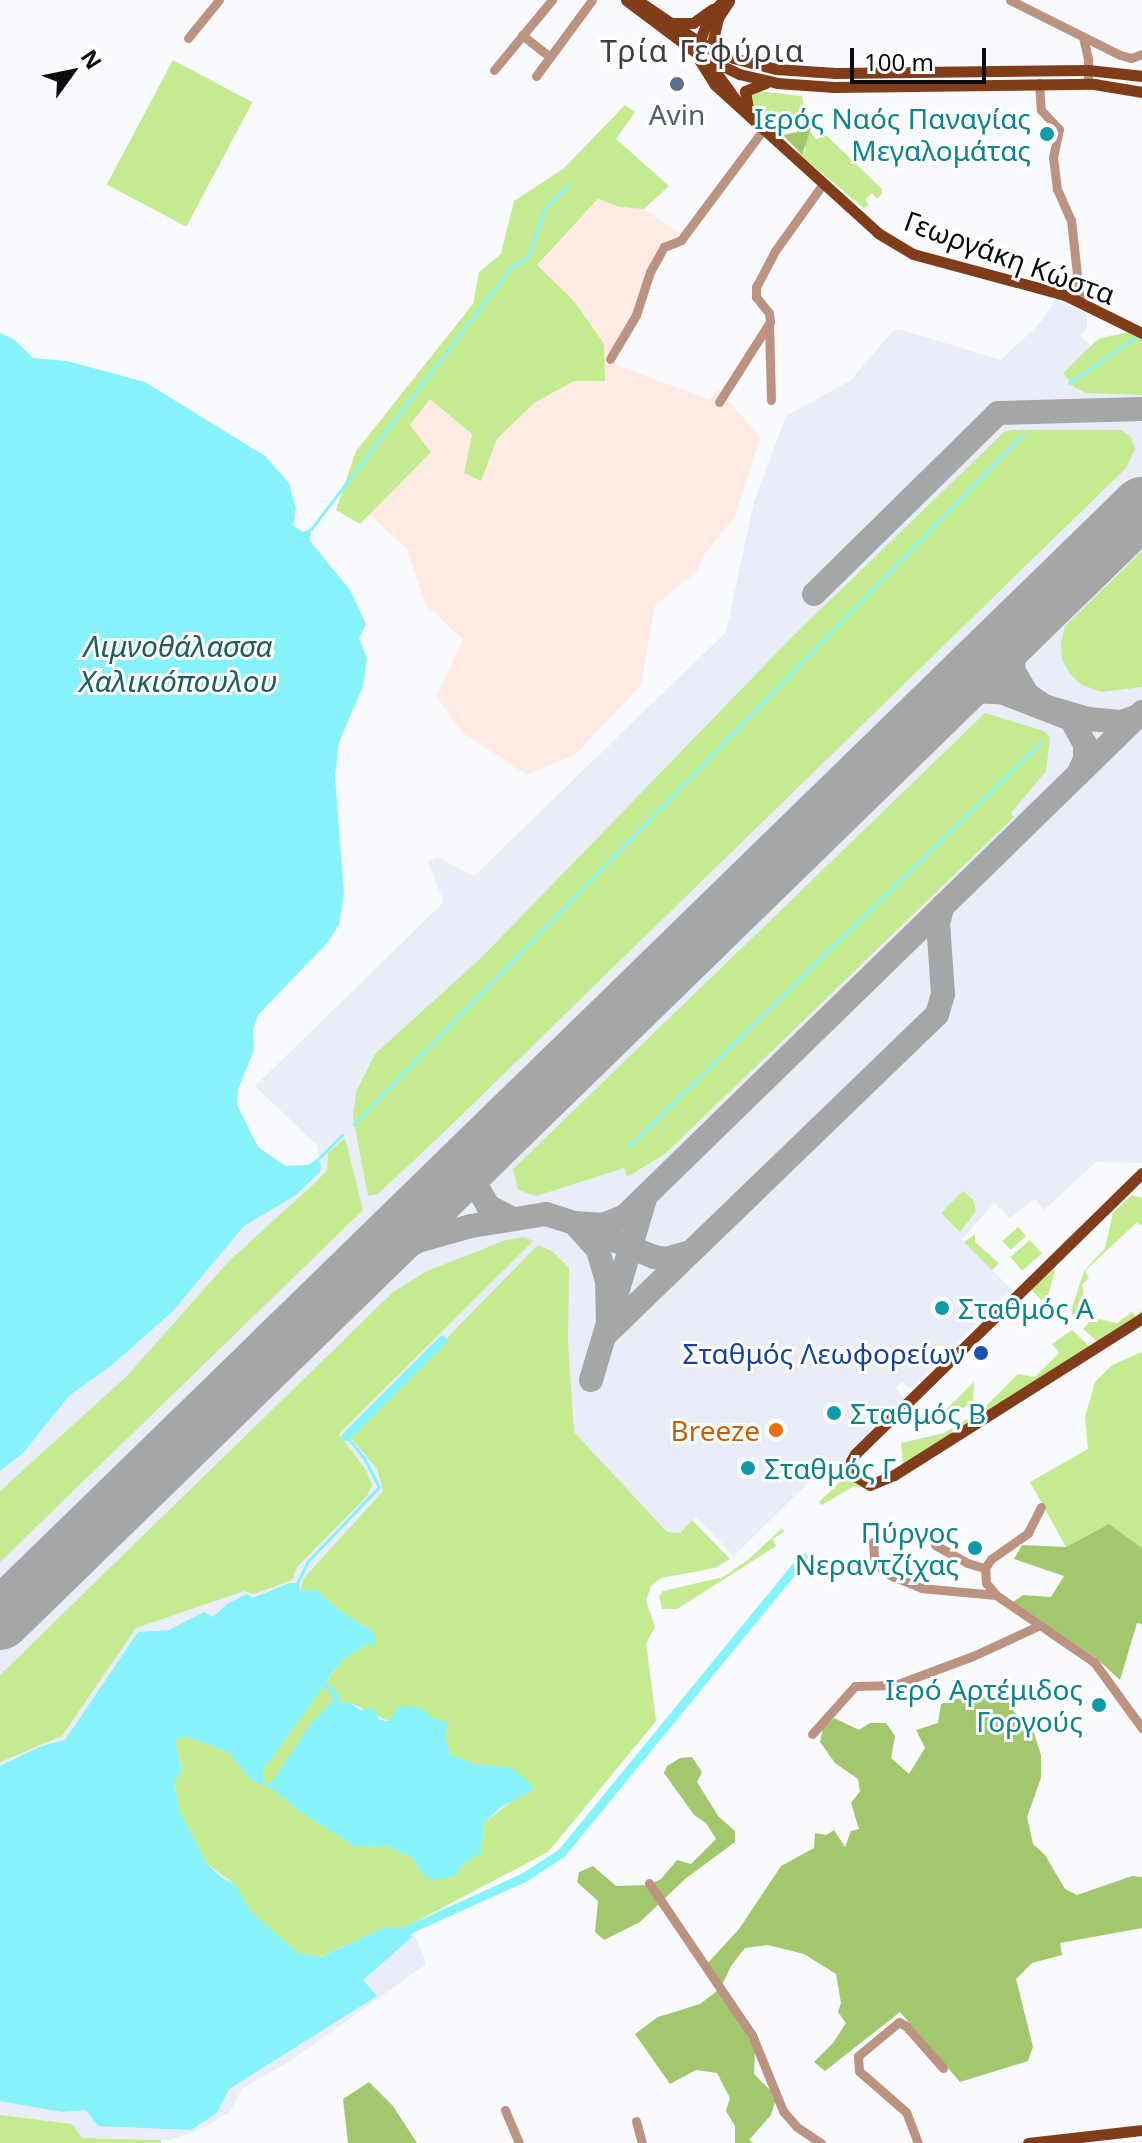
<!DOCTYPE html>
<html>
<head>
<meta charset="utf-8">
<style>
	body { margin:0 }
	#map { position:relative; width:1142px; height:2143px; overflow:hidden; background:#f8fafd; font-family:"Noto Sans",sans-serif }
	div>[style] { position:absolute }
	[style*='--x'] { left:calc(var(--x)*1px); top:calc(var(--y)*1px); width:calc(var(--w)*1px); rotate:calc(var(--a)*1deg) }
	.industrial>* { inset:0; background:#ffebe4 }
	.built>* { inset:0; background:#e8edf7 }
	.green>* { inset:0; background:#c5eb91; transform-origin:0 0 }
	.forest>* { inset:0; background:#a2c76c }
	.water>* { inset:0; background:#86f2fa }
	.stream>* { height:3px; margin:-1.5px; padding:0 1.5px; transform-origin:1.5px; border-radius:1.5px; background:#86f2fa }
	.canal>* { height:9px; margin:-4.5px; padding:0 4.5px; transform-origin:4.5px; border-radius:4.5px; background:#86f2fa }
	.taxiway>* { height:24px; margin:-12px; padding:0 12px; transform-origin:12px; border-radius:12px; background:#a4a6a8 }
	.runway>* { height:60px; margin:-30px; padding:0 30px; transform-origin:30px; border-radius:30px; background:#a4a6a8 }
	.minor>* { height:9px; margin:-4.5px; padding:0 4.5px; transform-origin:4.5px; border-radius:4.5px; background:#bc9281 }
	.major>* { height:11px; margin:-5.5px; padding:0 5.5px; transform-origin:5.5px; border-radius:5.5px; background:#813c19 }
	.dots>* { width:22px; height:22px; translate:-50% -50%; box-sizing:border-box; border:4px solid #fff; border-radius:50% }
	span { translate:-50% -50%; white-space:nowrap; text-align:center; line-height:1.15; -webkit-text-stroke:6px #fff; paint-order:stroke }
	.service-label { font-size:28px; color:#4e5e75 }
	.culture-label { font-size:28px; color:#0d838f }
	.right { translate:-100% -50%; text-align:right }
	.left { translate:0 -50%; text-align:left }
	.street-label { font-size:28px; color:#0c0c0d }
	.transit-label { font-size:28px; color:#164399 }
	.food-label { font-size:28px; color:#c56008 }
	.neighbourhood-label { font-size:30px; color:#3b3d3f; letter-spacing:2px }
	.water-label { font-size:30px; color:#1f5d61; font-style:italic }
	.north { position:absolute; left:32px; top:32px; width:80px; height:80px; -webkit-text-stroke:6px #fff; paint-order:stroke; rotate:57deg; font-size:22px; font-weight:700; line-height:32px; text-align:center; color:#0c0c0d }
	.north::after { content:''; display:block; margin:auto; width:28px; height:36px; background:#0c0c0d; clip-path:polygon(50% 0,100% 100%,50% 72%,0 100%) }
	.scale { position:absolute; left:850px; top:48px; width:136px; height:36px; box-sizing:border-box; border:4px solid #0c0c0d; border-top:0; padding-left:10px; font-size:24px; line-height:28px; white-space:nowrap; color:#0c0c0d; -webkit-text-stroke:6px #fff; paint-order:stroke }
</style>
</head>
<body>
<div id="map">
	<div class="industrial">
		<div style="clip-path:polygon(599px 199px,620px 207px,644px 209px,681px 234px,668px 241px,613px 351px,614px 364px,710px 400px,718px 389px,760px 437px,735px 517px,703px 556px,697px 572px,655px 605px,641px 685px,576px 754px,527px 775px,463px 733px,436px 696px,463px 640px,425px 604px,407px 549px,369px 514px,430px 452px,409px 425px,430px 398px,472px 434px,464px 472px,534px 402px,574px 381px,574px 301px,536px 265px)"></div>
	</div>
	<div class="built">
		<div style="clip-path:polygon(1055px 300px,1087px 313px,1087px 328px,1080px 335px,1090px 346px,1108px 335px,1142px 338px,1142px 1163px,1096px 1162px,1044px 1210px,1035px 1199px,1010px 1218px,994px 1203px,962px 1239px,1011px 1289px,911px 1389px,902px 1381px,896px 1388px,905px 1400px,821px 1483px,814px 1477px,734px 1556px,696px 1517px,680px 1533px,670px 1534px,634px 1589px,655px 1627px,646px 1643px,656px 1721px,548px 1852px,410px 1923px,426px 1964px,296px 2057px,242px 2089px,230px 2112px,201px 2129px,170px 2140px,82px 2138px,72px 2124px,0 2115px,0 1471px,23px 1453px,70px 1395px,112px 1365px,173px 1311px,244px 1226px,304px 1188px,320px 1172px,318px 1146px,255px 1086px,444px 902px,428px 862px,437px 857px,474px 876px,726px 632px,754px 502px,786px 416px,851px 380px,893px 331px,899px 329px,1001px 360px,1042px 321px)"></div>
	</div>
	<div class="green">
		<div style="left:173px;top:60px;width:90px;height:141px;rotate:28deg"></div>
		<div style="clip-path:polygon(758px 91px,802px 96px,804px 108px,775px 129px,751px 102px,751px 95px)"></div>
		<div style="clip-path:polygon(625px 105px,635px 112px,616px 139px,669px 186px,644px 209px,620px 207px,598px 199px,537px 265px,574px 301px,604px 344px,605px 381px,574px 381px,534px 403px,497px 439px,481px 481px,464px 473px,472px 434px,430px 399px,410px 425px,431px 452px,360px 524px,336px 510px,356px 451px,473px 304px,479px 272px,501px 254px,514px 201px,563px 169px)"></div>
		<div style="clip-path:polygon(810px 131px,816px 140px,824px 133px,882px 189px,882px 194px,877px 199px,872px 193px,865px 199px,869px 205px,864px 208px,807px 161px,794px 149px,800px 154px,806px 151px,804px 142px)"></div>
		<div style="clip-path:polygon(1129px 332px,1142px 338px,1142px 395px,1086px 393px,1074px 387px,1063px 373px,1098px 339px)"></div>
		<div style="clip-path:polygon(1013px 430px,1121px 430px,1131px 437px,1135px 449px,1126px 468px,442px 1134px,378px 1194px,368px 1196px,353px 1117px,356px 1092px,375px 1054px,482px 957px,792px 637px,1004px 432px)"></div>
		<div style="clip-path:polygon(1142px 551px,1142px 687px,1102px 692px,1082px 685px,1070px 674px,1062px 660px,1061px 643px,1065px 626px)"></div>
		<div style="clip-path:polygon(985px 713px,1044px 731px,1050px 737px,1046px 771px,1011px 813px,1014px 817px,665px 1154px,627px 1177px,624px 1168px,536px 1196px,518px 1190px,513px 1169px)"></div>
		<div style="clip-path:polygon(345px 1138px,363px 1210px,0 1562px,0 1491px,127px 1376px,230px 1260px,315px 1183px,327px 1170px,328px 1153px)"></div>
		<div style="clip-path:polygon(963px 1191px,973px 1200px,976px 1211px,960px 1232px,941px 1213px)"></div>
		<div style="clip-path:polygon(1132px 1195px,1142px 1198px,1142px 1226px,1137px 1222px,1085px 1271px,1089px 1278px,1082px 1285px,1088px 1313px,1077px 1322px,1071px 1311px,1084px 1271px,1105px 1248px,1113px 1213px)"></div>
		<div style="left:1018px;top:1227px;width:12px;height:21px;rotate:48deg"></div>
		<div style="clip-path:polygon(975px 1234px,975px 1242px,999px 1263px,992px 1270px,964px 1242px)"></div>
		<div style="clip-path:polygon(524px 1237px,533px 1241px,339px 1434px,366px 1470px,372px 1485px,367px 1496px,297px 1567px,292px 1580px,254px 1594px,244px 1591px,136px 1628px,62px 1736px,0 1762px,0 1675px,393px 1292px,427px 1271px,506px 1240px)"></div>
		<div style="left:1030px;top:1240px;width:18px;height:26px;rotate:49deg"></div>
		<div style="clip-path:polygon(538px 1245px,553px 1252px,569px 1268px,568px 1343px,574px 1432px,667px 1532px,680px 1533px,692px 1520px,730px 1559px,715px 1568px,661px 1578px,651px 1586px,646px 1601px,655px 1627px,646px 1643px,656px 1721px,548px 1852px,406px 1927px,383px 1928px,320px 1957px,298px 1953px,250px 1911px,232px 1882px,207px 1864px,180px 1812px,174px 1782px,182px 1769px,175px 1741px,186px 1736px,229px 1753px,251px 1780px,273px 1789px,299px 1811px,356px 1847px,387px 1846px,412px 1858px,424px 1876px,455px 1876px,463px 1864px,481px 1853px,484px 1823px,521px 1794px,512px 1768px,474px 1764px,450px 1754px,445px 1735px,422px 1708px,395px 1713px,389px 1721px,349px 1702px,341px 1704px,340px 1696px,326px 1682px,344px 1659px,368px 1643px,374px 1632px,343px 1613px,315px 1589px,301px 1591px,303px 1579px,383px 1491px,377px 1469px,350px 1437px)"></div>
		<div style="clip-path:polygon(1052px 1266px,1055px 1271px,1048px 1296px,1041px 1300px,1030px 1288px)"></div>
		<div style="clip-path:polygon(1142px 1310px,1142px 1313px,1098px 1342px,1083px 1329px,1093px 1318px,1117px 1323px,1132px 1312px,1136px 1316px)"></div>
		<div style="clip-path:polygon(1072px 1330px,1090px 1347px,903px 1465px,901px 1443px,944px 1433px,981px 1411px,1018px 1374px,1035px 1377px,1059px 1353px,1052px 1344px)"></div>
		<div style="clip-path:polygon(1142px 1352px,1142px 1548px,1109px 1524px,1066px 1547px,1030px 1482px,1088px 1449px,1085px 1417px,1095px 1382px,1112px 1365px)"></div>
		<div style="clip-path:polygon(974px 1382px,973px 1401px,950px 1418px,929px 1426px)"></div>
		<div style="clip-path:polygon(847px 1465px,851px 1478px,865px 1488px,854px 1486px,822px 1505px,819px 1502px,841px 1481px,838px 1474px)"></div>
		<div style="clip-path:polygon(781px 1529px,785px 1531px,773px 1539px,776px 1546px,677px 1609px,662px 1609px,659px 1596px,663px 1591px,723px 1577px,749px 1559px)"></div>
		<div style="clip-path:polygon(324px 1685px,334px 1696px,332px 1702px,312px 1722px,271px 1784px,262px 1783px,263px 1770px)"></div>
		<div style="clip-path:polygon(0 2115px,72px 2124px,82px 2138px,161px 2140px,161px 2143px,0 2143px)"></div>
	</div>
	<div class="forest">
		<div style="clip-path:polygon(802px 124px,807px 122px,811px 128px,802px 155px,783px 135px,797px 132px)"></div>
		<div style="clip-path:polygon(1109px 1524px,1142px 1548px,1142px 1624px,1137px 1623px,1120px 1680px,1096px 1658px,1013px 1602px,1023px 1595px,1051px 1597px,1064px 1576px,1014px 1559px,1022px 1545px,1066px 1547px)"></div>
		<div style="clip-path:polygon(1006px 1697px,1014px 1712px,1033px 1730px,1041px 1755px,1041px 1778px,1027px 1817px,1033px 1844px,1045px 1855px,1065px 1889px,1077px 1895px,1132px 1876px,1142px 1877px,1142px 1928px,1060px 1943px,1062px 1955px,1032px 1963px,1016px 1979px,1033px 2047px,1028px 2061px,960px 2082px,900px 2012px,825px 2071px,814px 2062px,833px 2043px,846px 2023px,838px 2012px,841px 2003px,836px 1974px,804px 1954px,768px 1945px,745px 1948px,731px 1966px,722px 1985px,755px 2051px,754px 2074px,770px 2090px,775px 2102px,771px 2115px,749px 2140px,753px 2143px,735px 2143px,735px 2126px,726px 2111px,730px 2098px,717px 2073px,696px 2070px,670px 2084px,635px 2034px,658px 2017px,700px 2004px,717px 1991px,706px 1965px,739px 1929px,781px 1866px,814px 1848px,815px 1833px,826px 1835px,834px 1830px,845px 1847px,851px 1831px,859px 1829px,851px 1803px,860px 1791px,858px 1779px,835px 1763px,820px 1742px,823px 1728px,834px 1718px,859px 1730px,870px 1723px,886px 1723px,895px 1736px,891px 1758px,909px 1774px,925px 1748px,916px 1730px,938px 1723px,941px 1704px,956px 1699px)"></div>
		<div style="clip-path:polygon(692px 1757px,702px 1772px,697px 1782px,718px 1816px,735px 1831px,735px 1842px,685px 1879px,640px 1922px,604px 1940px,595px 1932px,598px 1901px,577px 1882px,579px 1872px,593px 1866px,616px 1886px,648px 1885px,661px 1879px,677px 1860px,691px 1864px,716px 1839px,706px 1823px,694px 1815px,664px 1773px,667px 1766px,680px 1758px)"></div>
		<div style="clip-path:polygon(369px 2082px,393px 2106px,417px 2143px,348px 2143px,343px 2099px)"></div>
	</div>
	<div class="water">
		<div style="clip-path:polygon(0 333px,15px 340px,33px 358px,67px 361px,145px 382px,265px 456px,289px 483px,296px 509px,293px 525px,303px 532px,311px 529px,310px 541px,350px 590px,366px 624px,359px 638px,367px 658px,363px 686px,339px 742px,335px 776px,344px 892px,339px 925px,327px 943px,258px 1015px,253px 1030px,254px 1050px,238px 1089px,237px 1105px,258px 1147px,286px 1166px,308px 1165px,317px 1159px,321px 1164px,320px 1172px,296px 1195px,244px 1226px,173px 1311px,112px 1365px,70px 1395px,23px 1453px,0 1471px)"></div>
		<div style="clip-path:polygon(evenodd,290px 1583px,298px 1583px,301px 1591px,315px 1589px,343px 1613px,374px 1632px,375px 1644px,370px 1646px,368px 1643px,344px 1659px,326px 1681px,340px 1696px,341px 1704px,349px 1702px,360px 1710px,374px 1708px,379px 1720px,389px 1721px,399px 1706px,422px 1708px,431px 1718px,448px 1723px,445px 1735px,450px 1754px,474px 1764px,512px 1768px,533px 1786px,531px 1791px,501px 1807px,484px 1823px,481px 1853px,463px 1864px,455px 1876px,433px 1880px,424px 1876px,412px 1858px,387px 1846px,356px 1847px,299px 1811px,273px 1789px,251px 1780px,229px 1753px,186px 1736px,175px 1741px,182px 1770px,174px 1783px,180px 1812px,207px 1864px,222px 1878px,235px 1884px,250px 1911px,298px 1953px,321px 1957px,383px 1928px,406px 1927px,412px 1937px,363px 1980px,377px 1996px,229px 2089px,217px 2113px,191px 2130px,98px 2126px,86px 2110px,62px 2112px,0 2101px,0 1766px,39px 1747px,65px 1740px,138px 1632px,169px 1630px,204px 1612px,213px 1617px,227px 1604px,247px 1594px,253px 1598px,290px 1583px,324px 1686px,333px 1696px,332px 1702px,312px 1722px,271px 1783px,263px 1783px,263px 1770px,324px 1686px)"></div>
	</div>
	<div class="stream">
		<div style="--x:1069;--y:383;--w:81;--a:-34.5"></div>
		<div style="--x:311;--y:529;--w:330;--a:-52.6"></div>
		<div style="--x:511;--y:267;--w:20;--a:-30"></div>
		<div style="--x:528;--y:257;--w:51;--a:-71.6"></div>
		<div style="--x:544;--y:209;--w:35;--a:-45"></div>
		<div style="--x:354;--y:1124;--w:961;--a:-45.89"></div>
		<div style="--x:628;--y:1147;--w:578;--a:-44.44"></div>
		<div style="--x:316;--y:1161;--w:37;--a:-45"></div>
		<div style="--x:296;--y:1585;--w:28;--a:-63"></div>
		<div style="--x:309;--y:1560;--w:101;--a:-46.2"></div>
		<div style="--x:379;--y:1487;--w:33;--a:-117"></div>
		<div style="--x:364;--y:1458;--w:28;--a:-129"></div>
	</div>
	<div class="canal">
		<div style="--x:346;--y:1436;--w:136;--a:-45"></div>
		<div style="--x:398;--y:1934;--w:138;--a:-24.3"></div>
		<div style="--x:524;--y:1877;--w:44;--a:-33"></div>
		<div style="--x:561;--y:1853;--w:382;--a:-50.7"></div>
	</div>
	<div class="taxiway">
		<div style="--x:814;--y:594;--w:258;--a:-44.5"></div>
		<div style="--x:998;--y:413;--w:144;--a:-1.6"></div>
		<div style="--x:1028;--y:618;--w:15;--a:127"></div>
		<div style="--x:1019;--y:630;--w:23;--a:108"></div>
		<div style="--x:1012;--y:652;--w:20;--a:84"></div>
		<div style="--x:1014;--y:672;--w:26;--a:59"></div>
		<div style="--x:1027;--y:694;--w:21;--a:35"></div>
		<div style="--x:1044;--y:706;--w:46;--a:16.5"></div>
		<div style="--x:1088;--y:719;--w:33;--a:5"></div>
		<div style="--x:1121;--y:722;--w:18;--a:-19"></div>
		<div style="--x:943;--y:701;--w:24;--a:-24"></div>
		<div style="--x:965;--y:691;--w:36;--a:2"></div>
		<div style="--x:1001;--y:692;--w:75;--a:21.1"></div>
		<div style="--x:1071;--y:719;--w:29;--a:61"></div>
		<div style="--x:1085;--y:744;--w:15;--a:90"></div>
		<div style="--x:1085;--y:759;--w:17;--a:114"></div>
		<div style="--x:500;--y:1133;--w:37;--a:128"></div>
		<div style="--x:477;--y:1162;--w:23;--a:92"></div>
		<div style="--x:476;--y:1185;--w:24;--a:60"></div>
		<div style="--x:488;--y:1206;--w:26;--a:28"></div>
		<div style="--x:574;--y:1223;--w:29;--a:4"></div>
		<div style="--x:603;--y:1225;--w:24;--a:-22"></div>
		<div style="--x:625;--y:1216;--w:722;--a:-44.27"></div>
		<div style="--x:583;--y:1227;--w:77;--a:22.9"></div>
		<div style="--x:654;--y:1257;--w:12;--a:9"></div>
		<div style="--x:666;--y:1259;--w:26;--a:-16"></div>
		<div style="--x:324;--y:1304;--w:63;--a:-38"></div>
		<div style="--x:374;--y:1265;--w:50;--a:-28.6"></div>
		<div style="--x:418;--y:1241;--w:55;--a:-15.8"></div>
		<div style="--x:471;--y:1226;--w:76;--a:-9.1"></div>
		<div style="--x:546;--y:1214;--w:29;--a:18"></div>
		<div style="--x:574;--y:1223;--w:36;--a:48"></div>
		<div style="--x:598;--y:1250;--w:32;--a:74"></div>
		<div style="--x:607;--y:1281;--w:43;--a:88.7"></div>
		<div style="--x:605;--y:1335;--w:462;--a:-44"></div>
		<div style="--x:937;--y:1014;--w:21;--a:-73"></div>
		<div style="--x:943;--y:994;--w:71;--a:-94"></div>
		<div style="--x:938;--y:923;--w:18;--a:-74"></div>
		<div style="--x:591;--y:1380;--w:189;--a:-73.4"></div>
	</div>
	<div class="runway">
		<div style="--x:0;--y:1620;--w:1595;--a:-44.26"></div>
	</div>
	<div class="minor">
		<div style="--x:1010;--y:0;--w:123;--a:26.6"></div>
		<div style="--x:1120;--y:55;--w:11;--a:15"></div>
		<div style="--x:1131;--y:58;--w:12;--a:-20"></div>
		<div style="--x:522;--y:35;--w:34;--a:38"></div>
		<div style="--x:1083;--y:37;--w:23;--a:77"></div>
		<div style="--x:1088;--y:59;--w:25;--a:90"></div>
		<div style="--x:188;--y:38;--w:49;--a:-50.8"></div>
		<div style="--x:494;--y:70;--w:91;--a:-50.4"></div>
		<div style="--x:536;--y:76;--w:94;--a:-53.6"></div>
		<div style="--x:1039;--y:83;--w:27;--a:86"></div>
		<div style="--x:1041;--y:110;--w:26;--a:47"></div>
		<div style="--x:1059;--y:129;--w:29;--a:102"></div>
		<div style="--x:1053;--y:157;--w:32;--a:83"></div>
		<div style="--x:1057;--y:189;--w:34;--a:66"></div>
		<div style="--x:1071;--y:220;--w:81;--a:83.7"></div>
		<div style="--x:769;--y:324;--w:76;--a:88.5"></div>
		<div style="--x:610;--y:359;--w:51;--a:-59.4"></div>
		<div style="--x:636;--y:315;--w:45;--a:-72"></div>
		<div style="--x:650;--y:272;--w:29;--a:-61"></div>
		<div style="--x:664;--y:247;--w:18;--a:-22"></div>
		<div style="--x:681;--y:240;--w:137;--a:-53.3"></div>
		<div style="--x:719;--y:402;--w:95;--a:-57.5"></div>
		<div style="--x:770;--y:322;--w:9;--a:-96"></div>
		<div style="--x:769;--y:313;--w:21;--a:-129"></div>
		<div style="--x:756;--y:297;--w:10;--a:-90"></div>
		<div style="--x:756;--y:287;--w:41;--a:-62.2"></div>
		<div style="--x:775;--y:251;--w:81;--a:-54.5"></div>
		<div style="--x:1041;--y:1507;--w:29;--a:117"></div>
		<div style="--x:1028;--y:1533;--w:45;--a:144.9"></div>
		<div style="--x:991;--y:1559;--w:11;--a:124"></div>
		<div style="--x:985;--y:1568;--w:15;--a:86"></div>
		<div style="--x:986;--y:1583;--w:16;--a:50"></div>
		<div style="--x:996;--y:1595;--w:119;--a:34.4"></div>
		<div style="--x:1094;--y:1662;--w:82;--a:54"></div>
		<div style="--x:873;--y:1542;--w:15;--a:86"></div>
		<div style="--x:874;--y:1557;--w:17;--a:57"></div>
		<div style="--x:883;--y:1571;--w:10;--a:29"></div>
		<div style="--x:892;--y:1576;--w:31;--a:22"></div>
		<div style="--x:921;--y:1588;--w:75;--a:5.3"></div>
		<div style="--x:935;--y:1545;--w:37;--a:29"></div>
		<div style="--x:967;--y:1563;--w:19;--a:16"></div>
		<div style="--x:812;--y:1734;--w:64;--a:-48.1"></div>
		<div style="--x:855;--y:1686;--w:40;--a:-1.4"></div>
		<div style="--x:895;--y:1685;--w:83;--a:-20.4"></div>
		<div style="--x:973;--y:1656;--w:74;--a:-24.8"></div>
		<div style="--x:649;--y:1883;--w:184;--a:55.9"></div>
		<div style="--x:752;--y:2035;--w:82;--a:67.8"></div>
		<div style="--x:783;--y:2111;--w:21;--a:49"></div>
		<div style="--x:797;--y:2127;--w:29;--a:34"></div>
		<div style="--x:505;--y:2110;--w:36;--a:67"></div>
		<div style="--x:636;--y:2121;--w:23;--a:75"></div>
		<div style="--x:918;--y:2143;--w:33;--a:-111"></div>
		<div style="--x:906;--y:2112;--w:62;--a:-138.9"></div>
		<div style="--x:859;--y:2071;--w:15;--a:-94"></div>
		<div style="--x:858;--y:2056;--w:53;--a:-39.7"></div>
		<div style="--x:899;--y:2022;--w:8;--a:30"></div>
		<div style="--x:906;--y:2026;--w:56;--a:48.6"></div>
	</div>
	<div class="major">
		<div style="--x:626;--y:0;--w:90;--a:36.9"></div>
		<div style="--x:698;--y:54;--w:46;--a:26"></div>
		<div style="--x:739;--y:74;--w:39;--a:13"></div>
		<div style="--x:777;--y:83;--w:57;--a:4"></div>
		<div style="--x:834;--y:87;--w:260;--a:-0.7"></div>
		<div style="--x:1094;--y:84;--w:49;--a:9.5"></div>
		<div style="--x:637;--y:0;--w:75;--a:34.1"></div>
		<div style="--x:699;--y:42;--w:38;--a:25"></div>
		<div style="--x:733;--y:58;--w:44;--a:14.3"></div>
		<div style="--x:776;--y:69;--w:60;--a:3.8"></div>
		<div style="--x:836;--y:73;--w:252;--a:-0.7"></div>
		<div style="--x:1088;--y:70;--w:54;--a:6.3"></div>
		<div style="--x:724;--y:0;--w:20;--a:135"></div>
		<div style="--x:710;--y:14;--w:30;--a:111"></div>
		<div style="--x:699;--y:42;--w:19;--a:87"></div>
		<div style="--x:700;--y:61;--w:28;--a:58"></div>
		<div style="--x:715;--y:85;--w:220;--a:42.2"></div>
		<div style="--x:878;--y:233;--w:41;--a:31"></div>
		<div style="--x:913;--y:254;--w:157;--a:15.1"></div>
		<div style="--x:1065;--y:295;--w:86;--a:26.3"></div>
		<div style="--x:729;--y:1;--w:20;--a:123"></div>
		<div style="--x:718;--y:18;--w:37;--a:103"></div>
		<div style="--x:710;--y:54;--w:18;--a:74"></div>
		<div style="--x:715;--y:71;--w:36;--a:54"></div>
		<div style="--x:670;--y:23;--w:23;--a:0"></div>
		<div style="--x:693;--y:23;--w:24;--a:-36"></div>
		<div style="--x:749;--y:114;--w:23;--a:-100"></div>
		<div style="--x:745;--y:91;--w:22;--a:-21"></div>
		<div style="--x:1142;--y:1173;--w:402;--a:135.6"></div>
		<div style="--x:855;--y:1454;--w:8;--a:120"></div>
		<div style="--x:851;--y:1461;--w:16;--a:75"></div>
		<div style="--x:855;--y:1476;--w:17;--a:31"></div>
		<div style="--x:870;--y:1485;--w:26;--a:-23"></div>
		<div style="--x:894;--y:1475;--w:294;--a:-32.3"></div>
		<div style="--x:1028;--y:2143;--w:115;--a:-6.5"></div>
	</div>
	<div class="dots">
		<div style="left:677px;top:84px;background:#5c6f8a"></div>
		<div style="left:1047px;top:134px;background:#0f9aa8"></div>
		<div style="left:942px;top:1308px;background:#0f9aa8"></div>
		<div style="left:981px;top:1353px;background:#1a4fb4"></div>
		<div style="left:834px;top:1413px;background:#0f9aa8"></div>
		<div style="left:776px;top:1430px;background:#e8710a"></div>
		<div style="left:748px;top:1468px;background:#0f9aa8"></div>
		<div style="left:975px;top:1548px;background:#0f9aa8"></div>
		<div style="left:1099px;top:1705px;background:#0f9aa8"></div>
	</div>
	<div class="service-label">
		<span style="left:677px;top:114px">Avin</span>
	</div>
	<div class="culture-label">
		<span class="right" style="left:1031px;top:134px">Ιερός Ναός Παναγίας<br>Μεγαλομάτας</span>
		<span class="left" style="left:958px;top:1308px">Σταθμός Α</span>
		<span class="left" style="left:850px;top:1413px">Σταθμός B</span>
		<span class="left" style="left:764px;top:1468px">Σταθμός Γ</span>
		<span class="right" style="left:959px;top:1548px">Πύργος<br>Νεραντζίχας</span>
		<span class="right" style="left:1083px;top:1705px">Ιερό Αρτέμιδος<br>Γοργούς</span>
	</div>
	<div class="street-label">
		<span style="left:1010px;top:257px;rotate:20deg">Γεωργάκη Κώστα</span>
	</div>
	<div class="transit-label">
		<span class="right" style="left:965px;top:1353px">Σταθμός Λεωφορείων</span>
	</div>
	<div class="food-label">
		<span class="right" style="left:760px;top:1430px">Breeze</span>
	</div>
	<div class="neighbourhood-label">
		<span style="left:703px;top:51px">Τρία Γεφύρια</span>
	</div>
	<div class="water-label">
		<span style="left:178px;top:663px">Λιμνοθάλασσα<br>Χαλικιόπουλου</span>
	</div>
	<div class="north">N</div>
	<div class="scale">100 m</div>
</div>
</body>
</html>
